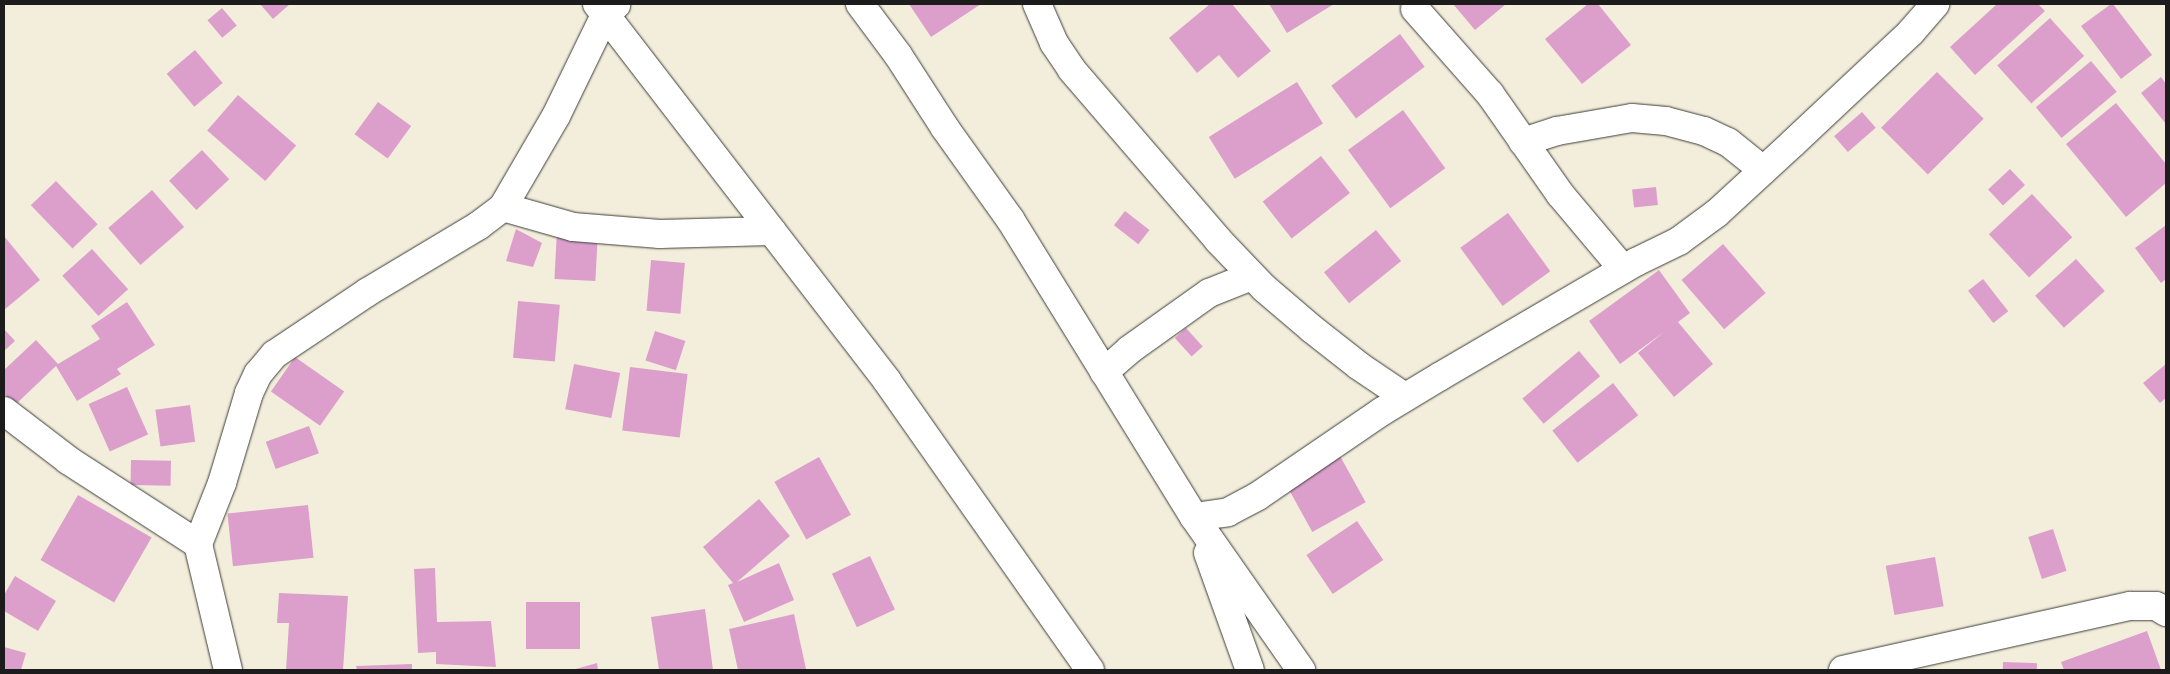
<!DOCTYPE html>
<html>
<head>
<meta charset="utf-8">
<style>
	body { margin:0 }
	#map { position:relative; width:2170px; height:674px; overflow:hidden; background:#f3eedb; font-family:"Playpen Sans",sans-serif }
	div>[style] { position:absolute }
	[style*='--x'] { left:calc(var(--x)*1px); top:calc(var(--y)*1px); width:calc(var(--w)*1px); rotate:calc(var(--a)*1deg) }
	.building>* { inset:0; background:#dc9fcc; transform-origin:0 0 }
	.roads { filter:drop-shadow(0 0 1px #3c3c39) drop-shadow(0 0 1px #3c3c39) }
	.minor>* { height:28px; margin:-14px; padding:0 14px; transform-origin:14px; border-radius:14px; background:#fff }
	span { translate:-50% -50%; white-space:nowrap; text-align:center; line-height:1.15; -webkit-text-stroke:4px #fff; paint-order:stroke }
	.frame { position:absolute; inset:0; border:5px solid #1c1c1c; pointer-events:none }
</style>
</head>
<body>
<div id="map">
	<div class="building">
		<div style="clip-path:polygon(260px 4px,290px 4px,273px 19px)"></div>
		<div style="clip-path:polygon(909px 4px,981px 4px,931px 37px)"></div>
		<div style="clip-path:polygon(1210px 4px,1232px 4px,1271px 51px,1238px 78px,1219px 55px,1197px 73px,1169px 38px)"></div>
		<div style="clip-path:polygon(1269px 4px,1334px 4px,1287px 33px)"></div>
		<div style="clip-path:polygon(1453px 4px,1506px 4px,1475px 30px)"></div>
		<div style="clip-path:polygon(1588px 4px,1598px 4px,1631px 45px,1582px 84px,1545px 39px)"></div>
		<div style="clip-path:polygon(1997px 4px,2038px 4px,2045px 11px,1975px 75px,1950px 47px)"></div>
		<div style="clip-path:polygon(2111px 4px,2113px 4px,2152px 55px,2121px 79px,2081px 26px)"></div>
		<div style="left:222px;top:8px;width:23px;height:19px;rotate:50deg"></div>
		<div style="left:2050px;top:18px;width:51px;height:71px;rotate:48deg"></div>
		<div style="left:1400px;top:34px;width:41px;height:86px;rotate:53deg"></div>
		<div style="left:195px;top:50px;width:43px;height:37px;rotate:50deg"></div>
		<div style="left:2091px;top:61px;width:40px;height:72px;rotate:50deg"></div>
		<div style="left:1937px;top:72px;width:66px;height:79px;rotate:45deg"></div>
		<div style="clip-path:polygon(2161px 77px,2166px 84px,2166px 124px,2141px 93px)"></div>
		<div style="left:1297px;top:82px;width:49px;height:104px;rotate:58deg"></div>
		<div style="left:238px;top:95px;width:77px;height:47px;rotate:41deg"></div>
		<div style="left:378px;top:102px;width:41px;height:40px;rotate:36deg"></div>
		<div style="clip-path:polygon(2116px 103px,2166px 164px,2166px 183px,2126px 217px,2066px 144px)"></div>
		<div style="left:1403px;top:110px;width:72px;height:68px;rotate:54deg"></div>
		<div style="left:1862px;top:112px;width:21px;height:37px;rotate:49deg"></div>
		<div style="left:202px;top:150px;width:40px;height:45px;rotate:47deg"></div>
		<div style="left:1321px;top:156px;width:47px;height:74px;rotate:52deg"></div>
		<div style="left:2010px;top:169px;width:22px;height:30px;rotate:47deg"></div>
		<div style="left:56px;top:181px;width:60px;height:35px;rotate:46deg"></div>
		<div style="left:1656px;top:187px;width:18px;height:24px;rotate:84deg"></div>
		<div style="left:152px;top:190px;width:49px;height:58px;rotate:49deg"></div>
		<div style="left:2032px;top:194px;width:59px;height:59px;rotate:47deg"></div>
		<div style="left:1125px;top:211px;width:31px;height:18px;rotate:38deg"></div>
		<div style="left:1508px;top:213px;width:72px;height:59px;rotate:54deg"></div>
		<div style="clip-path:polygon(2166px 225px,2166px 279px,2161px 283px,2135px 248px)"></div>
		<div style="clip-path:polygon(516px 229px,542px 243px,533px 267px,506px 261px)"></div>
		<div style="left:557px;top:230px;width:41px;height:49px;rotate:3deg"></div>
		<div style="left:1376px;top:230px;width:40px;height:67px;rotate:51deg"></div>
		<div style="clip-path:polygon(4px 236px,40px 280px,4px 310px)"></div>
		<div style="left:1723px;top:244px;width:65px;height:55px;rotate:49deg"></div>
		<div style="left:92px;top:249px;width:54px;height:40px;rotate:48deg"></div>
		<div style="left:2076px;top:259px;width:43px;height:55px;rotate:48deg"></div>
		<div style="left:651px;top:260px;width:34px;height:51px;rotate:5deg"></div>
		<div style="clip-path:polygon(1659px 270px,1690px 313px,1678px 322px,1713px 364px,1674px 397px,1638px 353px,1664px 332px,1620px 364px,1589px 321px)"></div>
		<div style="left:1983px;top:279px;width:41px;height:19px;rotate:52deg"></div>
		<div style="left:518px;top:301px;width:42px;height:57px;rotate:5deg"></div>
		<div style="clip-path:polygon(127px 302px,155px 345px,117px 369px,121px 374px,77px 401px,56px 366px,15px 405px,4px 393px,4px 370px,36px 340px,58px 364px,100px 339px,91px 326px)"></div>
		<div style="left:1186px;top:328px;width:25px;height:15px;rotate:48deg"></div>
		<div style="clip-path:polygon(4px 329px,15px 341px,4px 351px)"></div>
		<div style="left:655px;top:331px;width:32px;height:31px;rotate:18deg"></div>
		<div style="left:1579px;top:351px;width:33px;height:74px;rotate:50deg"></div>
		<div style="left:295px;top:357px;width:60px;height:42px;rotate:35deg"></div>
		<div style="left:574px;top:364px;width:47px;height:46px;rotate:11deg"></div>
		<div style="clip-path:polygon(2166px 364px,2166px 398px,2160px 403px,2143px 383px)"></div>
		<div style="left:630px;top:367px;width:58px;height:64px;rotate:7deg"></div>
		<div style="left:1613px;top:383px;width:41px;height:77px;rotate:52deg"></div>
		<div style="left:127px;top:387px;width:52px;height:42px;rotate:66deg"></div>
		<div style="left:190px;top:405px;width:37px;height:35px;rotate:82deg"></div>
		<div style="left:309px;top:426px;width:29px;height:46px;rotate:70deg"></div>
		<div style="left:1340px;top:456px;width:53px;height:61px;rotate:61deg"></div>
		<div style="left:819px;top:457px;width:66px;height:51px;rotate:61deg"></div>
		<div style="left:131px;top:460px;width:40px;height:25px;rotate:1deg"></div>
		<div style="left:78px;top:495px;width:85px;height:75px;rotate:30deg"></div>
		<div style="clip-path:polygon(759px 499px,790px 536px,737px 582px,779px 563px,794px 600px,744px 622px,728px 585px,733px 583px,703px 547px)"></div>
		<div style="left:308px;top:505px;width:53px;height:81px;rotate:84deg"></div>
		<div style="left:1357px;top:521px;width:47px;height:61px;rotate:56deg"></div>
		<div style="left:2053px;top:529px;width:44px;height:26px;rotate:72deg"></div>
		<div style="left:870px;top:556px;width:59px;height:42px;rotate:65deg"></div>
		<div style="left:1935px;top:557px;width:50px;height:50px;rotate:80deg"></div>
		<div style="clip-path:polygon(435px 568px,437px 622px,491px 621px,496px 667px,436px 664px,436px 652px,418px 653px,414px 569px)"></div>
		<div style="clip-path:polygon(15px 576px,56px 601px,38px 631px,4px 611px,4px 595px)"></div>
		<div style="clip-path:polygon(279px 593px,348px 596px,343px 670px,286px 670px,289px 623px,277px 623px)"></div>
		<div style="left:526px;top:602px;width:54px;height:47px"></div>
		<div style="clip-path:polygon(705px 609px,713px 670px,659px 670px,651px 617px)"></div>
		<div style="clip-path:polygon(794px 614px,806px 669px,738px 670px,729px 629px)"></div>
		<div style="clip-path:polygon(2147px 631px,2161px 670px,2064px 670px,2061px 662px)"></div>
		<div style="clip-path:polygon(4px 647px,26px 653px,21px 670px,4px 669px)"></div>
		<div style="left:2003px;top:662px;width:34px;height:8px;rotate:2deg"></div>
		<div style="clip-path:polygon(597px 663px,598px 670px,572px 670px)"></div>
		<div style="clip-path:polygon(412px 664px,412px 670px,357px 670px,356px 666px)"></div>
	</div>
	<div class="roads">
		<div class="minor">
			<div style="--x:597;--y:4;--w:476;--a:52.4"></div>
			<div style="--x:887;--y:381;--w:353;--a:54.9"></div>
			<div style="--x:860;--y:4;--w:64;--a:53.3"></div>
			<div style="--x:898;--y:55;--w:87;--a:57.2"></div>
			<div style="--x:945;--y:128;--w:112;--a:54.5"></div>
			<div style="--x:1010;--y:219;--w:350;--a:58.3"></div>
			<div style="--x:1194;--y:517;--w:187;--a:55"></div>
			<div style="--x:1037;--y:4;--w:43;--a:66.4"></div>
			<div style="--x:1054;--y:43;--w:32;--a:56"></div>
			<div style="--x:1072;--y:70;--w:224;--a:49.3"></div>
			<div style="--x:1218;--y:240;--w:66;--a:46.2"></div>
			<div style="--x:1264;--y:288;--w:63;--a:40.5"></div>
			<div style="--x:1312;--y:329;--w:60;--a:38.2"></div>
			<div style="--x:1359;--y:366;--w:55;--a:34"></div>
			<div style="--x:1415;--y:9;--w:113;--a:48.6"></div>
			<div style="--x:1490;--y:94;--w:122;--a:55"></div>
			<div style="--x:1560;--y:194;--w:98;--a:50"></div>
			<div style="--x:1523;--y:142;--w:36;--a:-18"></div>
			<div style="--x:1557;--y:131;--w:76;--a:-9.8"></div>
			<div style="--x:1632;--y:118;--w:34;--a:5"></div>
			<div style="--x:1666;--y:121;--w:39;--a:15"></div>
			<div style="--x:1704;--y:131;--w:26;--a:25"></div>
			<div style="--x:1728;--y:142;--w:45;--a:38.7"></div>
			<div style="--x:503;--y:207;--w:73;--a:15.9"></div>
			<div style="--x:573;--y:227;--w:87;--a:4.6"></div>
			<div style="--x:660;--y:234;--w:112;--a:-1.5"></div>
			<div style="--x:1104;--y:372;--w:33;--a:-41"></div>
			<div style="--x:1129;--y:350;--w:98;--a:-35.5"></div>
			<div style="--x:1209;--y:293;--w:46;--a:-21.6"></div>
			<div style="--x:4;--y:411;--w:81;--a:37.4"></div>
			<div style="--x:68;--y:460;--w:155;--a:32.9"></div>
			<div style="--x:198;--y:544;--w:130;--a:76.6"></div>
			<div style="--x:1194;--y:517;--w:34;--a:-8"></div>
			<div style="--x:1228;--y:512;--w:34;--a:-28"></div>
			<div style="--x:1258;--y:496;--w:149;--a:-34.3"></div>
			<div style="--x:1381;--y:412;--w:68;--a:-31.1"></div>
			<div style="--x:1439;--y:377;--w:228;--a:-30.3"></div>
			<div style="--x:1636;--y:262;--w:48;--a:-26"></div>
			<div style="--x:1679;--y:241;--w:47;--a:-36.4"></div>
			<div style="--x:1717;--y:213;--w:103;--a:-42.6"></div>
			<div style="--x:1793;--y:143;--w:162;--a:-43.2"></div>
			<div style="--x:1911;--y:32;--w:37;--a:-49"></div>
			<div style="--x:198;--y:544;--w:66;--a:-68.5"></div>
			<div style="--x:222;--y:483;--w:94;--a:-73.3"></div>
			<div style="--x:249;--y:393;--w:21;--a:-65"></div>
			<div style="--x:258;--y:374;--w:26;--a:-50"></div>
			<div style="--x:275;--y:354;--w:110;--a:-33.8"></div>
			<div style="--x:366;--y:293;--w:131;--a:-30.9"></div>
			<div style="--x:478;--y:226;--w:31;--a:-37"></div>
			<div style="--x:503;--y:207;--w:105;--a:-59.8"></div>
			<div style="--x:556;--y:116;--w:112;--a:-64.1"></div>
			<div style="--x:605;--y:15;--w:15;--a:-42"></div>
			<div style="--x:1208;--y:553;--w:124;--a:70.3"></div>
			<div style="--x:1843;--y:670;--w:294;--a:-12.6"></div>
			<div style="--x:2130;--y:606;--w:26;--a:0"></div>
			<div style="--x:2156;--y:606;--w:12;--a:31"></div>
		</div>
	</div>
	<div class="frame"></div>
</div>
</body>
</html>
